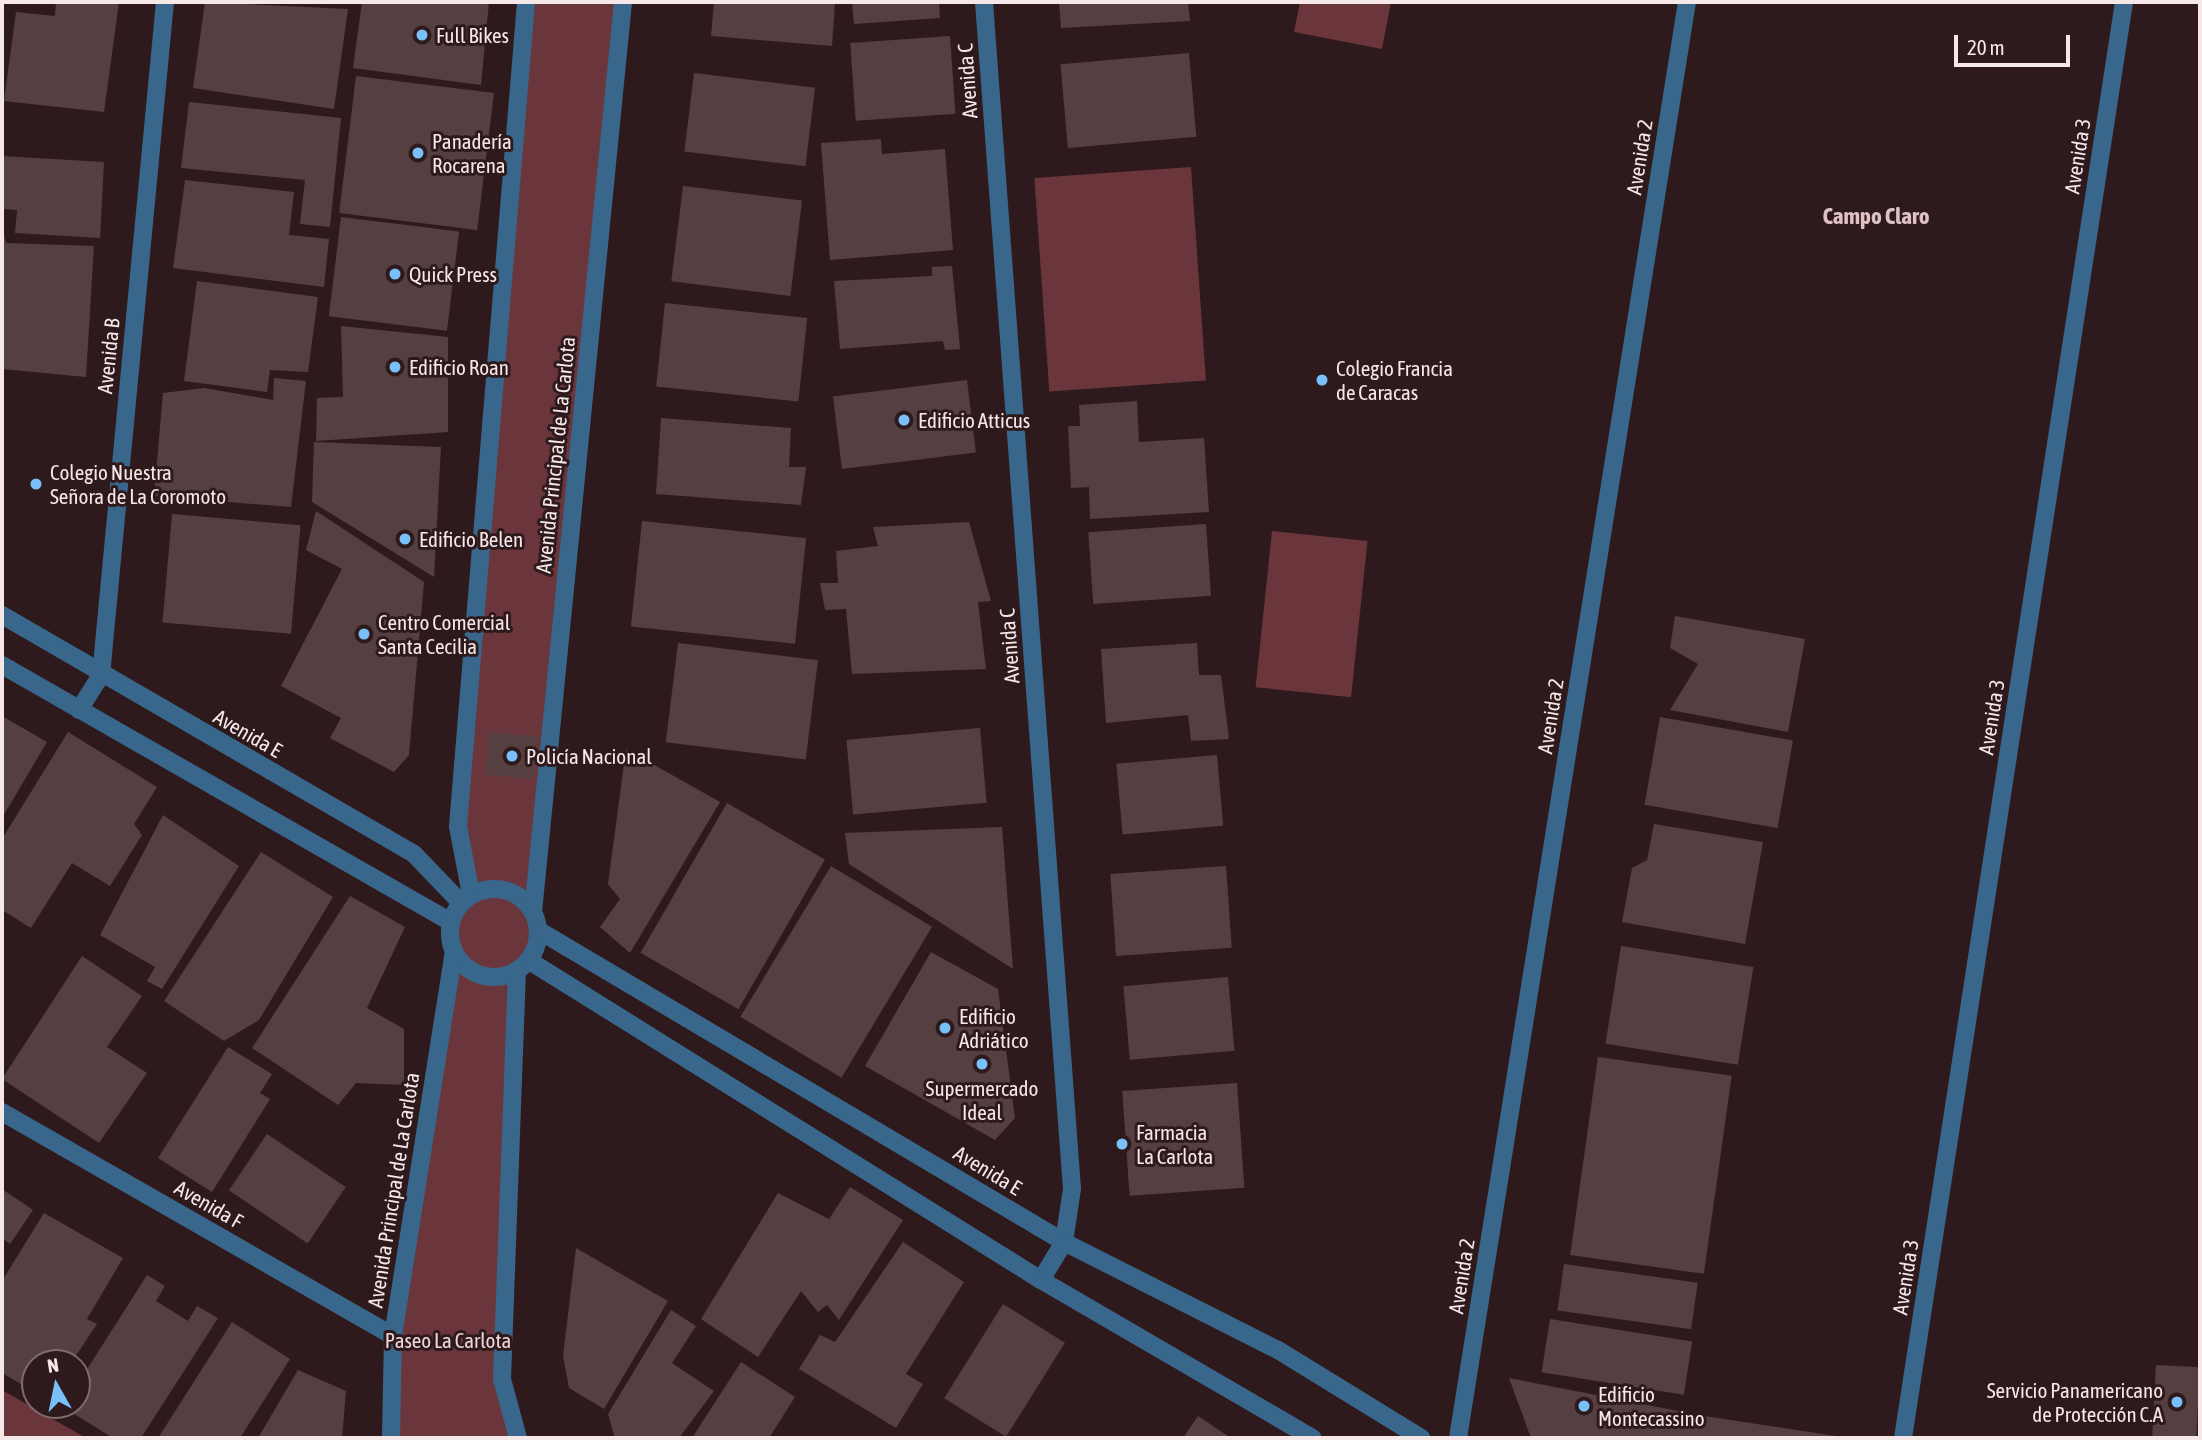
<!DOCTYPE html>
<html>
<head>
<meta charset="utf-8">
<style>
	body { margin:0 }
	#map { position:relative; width:2202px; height:1440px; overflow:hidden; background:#2e1a1c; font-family:"Asap Condensed",sans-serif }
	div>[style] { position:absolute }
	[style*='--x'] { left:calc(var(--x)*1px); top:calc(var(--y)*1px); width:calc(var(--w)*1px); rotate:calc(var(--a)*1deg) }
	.green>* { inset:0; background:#6a363c; transform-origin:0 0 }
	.building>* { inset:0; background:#563f41; transform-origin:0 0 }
	.street>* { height:18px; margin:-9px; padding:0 9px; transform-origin:9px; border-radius:9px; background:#39678b }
	.street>.ring { margin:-9px; padding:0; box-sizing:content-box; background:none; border:18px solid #39678b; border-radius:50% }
	.dots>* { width:19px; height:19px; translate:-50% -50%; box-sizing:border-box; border:4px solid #2e1a1c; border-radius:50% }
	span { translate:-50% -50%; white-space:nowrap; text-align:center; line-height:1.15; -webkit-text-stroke:6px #2e1a1c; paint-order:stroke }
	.poi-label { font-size:21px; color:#f6e8e8 }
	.left { translate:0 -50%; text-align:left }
	.right { translate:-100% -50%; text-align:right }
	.street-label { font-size:21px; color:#f6e8e8 }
	.park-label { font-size:21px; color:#f0d6d8 }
	.neighbourhood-label { font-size:23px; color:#dec1c3; font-weight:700 }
	.frame { position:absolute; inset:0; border:4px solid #f6e8e8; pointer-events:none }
	.north { position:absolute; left:21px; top:1349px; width:70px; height:70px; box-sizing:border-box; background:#2e1a1c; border:2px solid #7e6c6e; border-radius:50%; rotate:351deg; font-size:19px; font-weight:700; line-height:28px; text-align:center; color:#f6e8e8 }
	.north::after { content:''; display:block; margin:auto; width:24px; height:32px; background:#79bff8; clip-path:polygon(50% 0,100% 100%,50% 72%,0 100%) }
	.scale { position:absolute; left:1954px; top:35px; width:116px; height:32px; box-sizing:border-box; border:4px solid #f6e8e8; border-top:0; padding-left:9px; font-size:21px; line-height:24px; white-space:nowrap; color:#f6e8e8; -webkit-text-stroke:5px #2e1a1c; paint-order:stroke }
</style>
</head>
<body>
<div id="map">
	<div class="green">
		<div style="clip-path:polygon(526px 2px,623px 2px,537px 941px,525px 964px,502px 1378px,518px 1438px,391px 1438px,393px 1336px,450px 929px,466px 899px,461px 854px)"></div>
		<div style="clip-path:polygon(1300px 2px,1391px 2px,1382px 49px,1294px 32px)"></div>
		<div style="left:1191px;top:167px;width:214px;height:157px;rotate:86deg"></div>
		<div style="left:1272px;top:531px;width:96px;height:157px;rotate:6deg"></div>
		<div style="clip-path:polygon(2px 1390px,86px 1438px,2px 1438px)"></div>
	</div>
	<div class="building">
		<div style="clip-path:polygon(56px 2px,119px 2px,104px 112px,4px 101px,16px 12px,55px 16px)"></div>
		<div style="clip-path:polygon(205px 2px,348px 9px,334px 109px,193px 88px)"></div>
		<div style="clip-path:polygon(362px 2px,489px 2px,481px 85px,353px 68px)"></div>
		<div style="clip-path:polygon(714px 2px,835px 2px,832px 46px,711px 36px)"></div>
		<div style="clip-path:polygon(852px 2px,939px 2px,940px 18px,854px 24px)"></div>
		<div style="clip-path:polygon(1059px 2px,1188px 2px,1190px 21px,1061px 28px)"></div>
		<div style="left:950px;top:36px;width:78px;height:100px;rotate:86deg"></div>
		<div style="left:1189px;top:53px;width:84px;height:129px;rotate:85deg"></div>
		<div style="left:694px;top:73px;width:122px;height:79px;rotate:7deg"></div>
		<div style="left:356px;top:76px;width:139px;height:138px;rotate:7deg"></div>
		<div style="clip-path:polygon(189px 102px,341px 118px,330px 227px,300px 224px,305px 180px,181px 168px)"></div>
		<div style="clip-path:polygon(881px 139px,882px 154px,945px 149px,953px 250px,830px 260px,821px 143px)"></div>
		<div style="clip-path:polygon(2px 156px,104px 162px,100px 238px,15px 233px,17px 210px,2px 209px)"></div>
		<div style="clip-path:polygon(185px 180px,294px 192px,289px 235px,329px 239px,324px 287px,173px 268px)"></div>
		<div style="left:683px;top:186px;width:120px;height:96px;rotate:7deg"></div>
		<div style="left:341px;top:217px;width:119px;height:100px;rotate:7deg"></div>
		<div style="clip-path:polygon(2px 225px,6px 243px,94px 246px,86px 377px,2px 369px)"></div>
		<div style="clip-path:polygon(952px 266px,960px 349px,945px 350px,943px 341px,840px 349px,834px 281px,932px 276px,932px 267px)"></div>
		<div style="clip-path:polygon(197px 281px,318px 297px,308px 372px,270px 370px,267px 392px,184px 381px)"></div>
		<div style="left:665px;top:303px;width:143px;height:84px;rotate:6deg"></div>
		<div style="clip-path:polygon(341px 326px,448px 337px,448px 432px,316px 441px,317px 398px,343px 397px)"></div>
		<div style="clip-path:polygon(274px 378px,306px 381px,291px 507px,154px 496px,163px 393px,204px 388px,273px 400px)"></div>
		<div style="left:967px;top:380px;width:73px;height:135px;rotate:83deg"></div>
		<div style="clip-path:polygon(1137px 401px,1139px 442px,1204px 438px,1209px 512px,1090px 519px,1089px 487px,1071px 488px,1068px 426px,1080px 426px,1079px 405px)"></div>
		<div style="clip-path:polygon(661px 418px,791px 428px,789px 467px,806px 467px,801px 505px,656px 494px)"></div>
		<div style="clip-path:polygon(314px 442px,441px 447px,434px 577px,312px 502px)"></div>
		<div style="clip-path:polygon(316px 511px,424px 582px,409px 755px,394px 772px,330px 738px,341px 718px,281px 686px,342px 569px,306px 550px)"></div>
		<div style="left:172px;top:514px;width:129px;height:109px;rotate:5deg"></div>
		<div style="left:642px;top:521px;width:165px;height:106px;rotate:6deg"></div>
		<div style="clip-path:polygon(969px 522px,991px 601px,978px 602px,986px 669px,852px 674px,846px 609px,825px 610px,820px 583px,838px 583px,836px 551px,878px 546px,873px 527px)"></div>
		<div style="left:1206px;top:524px;width:72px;height:118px;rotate:86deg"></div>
		<div style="clip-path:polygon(1675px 616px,1805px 639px,1788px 732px,1670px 710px,1698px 664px,1670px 648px)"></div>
		<div style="left:678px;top:643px;width:141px;height:100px;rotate:7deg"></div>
		<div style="clip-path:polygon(1197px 643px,1199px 675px,1221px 675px,1229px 739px,1191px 741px,1188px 715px,1106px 723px,1101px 649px)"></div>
		<div style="clip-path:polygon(2px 716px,47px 742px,2px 818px)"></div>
		<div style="left:1660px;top:717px;width:135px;height:89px;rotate:10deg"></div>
		<div style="left:980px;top:728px;width:75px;height:134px;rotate:85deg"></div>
		<div style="clip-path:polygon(68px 732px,157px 787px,134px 824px,142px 835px,110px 886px,72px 863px,31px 928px,2px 910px,2px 839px)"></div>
		<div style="left:489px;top:732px;width:49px;height:43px;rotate:5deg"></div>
		<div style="clip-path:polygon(626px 749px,720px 802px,630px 953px,600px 927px,620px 899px,608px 884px)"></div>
		<div style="left:1217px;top:755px;width:71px;height:101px;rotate:85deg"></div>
		<div style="left:727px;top:803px;width:113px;height:173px;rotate:30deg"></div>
		<div style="clip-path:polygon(163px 815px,239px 866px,162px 989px,147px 981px,155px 967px,100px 935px)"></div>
		<div style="clip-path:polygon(1654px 824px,1763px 842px,1745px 944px,1622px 922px,1632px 868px,1647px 860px)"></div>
		<div style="clip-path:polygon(1002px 827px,1013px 969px,849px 864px,845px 833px)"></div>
		<div style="clip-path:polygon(261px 852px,333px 897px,259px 1020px,224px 1041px,164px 1001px)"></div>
		<div style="left:831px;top:866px;width:118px;height:176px;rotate:31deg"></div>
		<div style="left:1226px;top:866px;width:82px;height:116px;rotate:86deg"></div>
		<div style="clip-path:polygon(350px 896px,405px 927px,367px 1008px,404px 1029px,404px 1085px,356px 1083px,338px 1105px,252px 1048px)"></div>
		<div style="left:1621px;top:946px;width:134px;height:99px;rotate:9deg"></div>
		<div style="clip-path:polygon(931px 952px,998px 989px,1015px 1118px,995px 1140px,865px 1066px)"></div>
		<div style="clip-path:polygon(82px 956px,142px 996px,107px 1047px,147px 1073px,99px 1143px,2px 1079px)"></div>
		<div style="left:1228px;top:977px;width:74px;height:105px;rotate:85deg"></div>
		<div style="clip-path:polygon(228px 1047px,272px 1074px,260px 1093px,270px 1099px,212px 1192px,158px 1158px)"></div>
		<div style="left:1598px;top:1057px;width:135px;height:200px;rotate:8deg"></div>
		<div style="left:1237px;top:1083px;width:105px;height:115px;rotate:86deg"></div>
		<div style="left:267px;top:1134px;width:95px;height:68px;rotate:34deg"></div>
		<div style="clip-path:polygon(850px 1187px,903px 1220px,839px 1320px,827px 1305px,818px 1312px,801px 1291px,758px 1357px,701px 1319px,778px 1193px,829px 1219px)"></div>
		<div style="clip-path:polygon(2px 1189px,33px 1210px,10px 1244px,2px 1238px)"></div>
		<div style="clip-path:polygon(44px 1213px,123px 1258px,87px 1319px,97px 1324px,71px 1363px,35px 1363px,35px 1392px,2px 1373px,2px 1281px)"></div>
		<div style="clip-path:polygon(903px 1242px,964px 1282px,906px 1374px,923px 1384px,896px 1428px,799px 1369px,820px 1335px,835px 1342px)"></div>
		<div style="clip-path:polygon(576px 1248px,668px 1301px,604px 1409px,569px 1388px,563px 1356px)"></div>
		<div style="left:1564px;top:1264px;width:135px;height:47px;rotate:8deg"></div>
		<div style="clip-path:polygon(147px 1275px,165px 1286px,156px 1301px,188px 1321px,197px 1306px,218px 1318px,141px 1438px,113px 1438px,63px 1407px,77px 1405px,77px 1385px)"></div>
		<div style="left:1003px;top:1304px;width:73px;height:111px;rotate:32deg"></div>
		<div style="clip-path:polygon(671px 1310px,696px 1326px,672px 1363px,714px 1391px,679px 1438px,615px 1438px,608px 1414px)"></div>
		<div style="left:1550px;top:1319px;width:144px;height:54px;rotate:9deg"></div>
		<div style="clip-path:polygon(232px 1322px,290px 1359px,240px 1438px,158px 1438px)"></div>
		<div style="clip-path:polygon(741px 1362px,795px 1397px,769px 1438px,692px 1438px)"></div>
		<div style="left:2156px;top:1365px;width:44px;height:73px;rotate:3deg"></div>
		<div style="clip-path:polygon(298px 1370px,346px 1391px,342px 1438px,258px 1438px)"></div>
		<div style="clip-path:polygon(1509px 1378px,1704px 1416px,1849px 1438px,1531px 1438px)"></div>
		<div style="clip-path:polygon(1198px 1416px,1231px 1438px,1183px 1438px)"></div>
	</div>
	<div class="street">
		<div style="--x:984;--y:2;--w:1190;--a:85.76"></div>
		<div style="--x:1072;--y:1189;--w:54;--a:98.6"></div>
		<div style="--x:1064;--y:1242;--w:44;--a:121.2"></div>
		<div style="--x:2;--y:615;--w:476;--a:30.1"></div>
		<div style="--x:414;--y:854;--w:68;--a:46.2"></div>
		<div style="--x:2;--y:665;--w:517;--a:29.79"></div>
		<div style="--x:79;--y:710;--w:41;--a:-57.8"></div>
		<div style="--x:101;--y:675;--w:676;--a:-84.57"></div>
		<div class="ring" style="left:450px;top:889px;width:70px;height:70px"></div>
		<div style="--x:471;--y:895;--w:70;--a:-100.7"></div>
		<div style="--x:458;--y:826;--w:827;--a:-85.28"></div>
		<div style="--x:533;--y:912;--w:914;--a:-84.35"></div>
		<div style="--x:538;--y:930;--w:612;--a:30.67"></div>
		<div style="--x:1064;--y:1242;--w:240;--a:26.8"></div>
		<div style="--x:1278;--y:1350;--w:168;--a:31.6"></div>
		<div style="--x:528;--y:960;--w:605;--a:31.96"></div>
		<div style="--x:1041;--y:1280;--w:314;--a:30.2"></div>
		<div style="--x:517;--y:970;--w:409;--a:92.1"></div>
		<div style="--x:502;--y:1379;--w:61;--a:74.8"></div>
		<div style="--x:2;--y:1112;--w:451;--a:29.8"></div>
		<div style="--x:391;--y:1438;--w:102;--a:-88.9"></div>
		<div style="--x:393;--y:1336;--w:390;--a:-81"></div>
		<div style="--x:1458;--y:1438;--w:1454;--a:-80.94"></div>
		<div style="--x:1903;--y:1438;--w:1453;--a:-81.25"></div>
	</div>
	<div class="dots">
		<div style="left:422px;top:35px;background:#79bff8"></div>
		<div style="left:418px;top:153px;background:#79bff8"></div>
		<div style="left:395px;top:274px;background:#79bff8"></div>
		<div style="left:395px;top:367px;background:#79bff8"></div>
		<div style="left:1322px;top:380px;background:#79bff8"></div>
		<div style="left:904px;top:420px;background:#79bff8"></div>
		<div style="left:36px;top:484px;background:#79bff8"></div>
		<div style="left:405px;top:539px;background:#79bff8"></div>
		<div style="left:364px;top:634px;background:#79bff8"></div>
		<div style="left:512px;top:756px;background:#79bff8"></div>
		<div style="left:945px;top:1028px;background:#79bff8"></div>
		<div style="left:982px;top:1064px;background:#79bff8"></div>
		<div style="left:1122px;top:1144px;background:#79bff8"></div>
		<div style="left:2177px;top:1402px;background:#79bff8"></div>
		<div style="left:1584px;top:1406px;background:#79bff8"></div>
	</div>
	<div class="poi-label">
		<span class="left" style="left:436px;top:35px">Full Bikes</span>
		<span class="left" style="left:432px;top:153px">Panadería<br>Rocarena</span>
		<span class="left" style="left:409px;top:274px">Quick Press</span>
		<span class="left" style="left:409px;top:367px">Edificio Roan</span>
		<span class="left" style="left:1336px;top:380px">Colegio Francia<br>de Caracas</span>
		<span class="left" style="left:918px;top:420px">Edificio Atticus</span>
		<span class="left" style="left:50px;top:484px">Colegio Nuestra<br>Señora de La Coromoto</span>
		<span class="left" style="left:419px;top:539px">Edificio Belen</span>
		<span class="left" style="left:378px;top:634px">Centro Comercial<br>Santa Cecilia</span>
		<span class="left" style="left:526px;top:756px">Policía Nacional</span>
		<span class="left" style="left:959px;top:1028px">Edificio<br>Adriático</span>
		<span style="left:982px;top:1100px">Supermercado<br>Ideal</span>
		<span class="left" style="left:1136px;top:1144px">Farmacia<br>La Carlota</span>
		<span class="right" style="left:2163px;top:1402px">Servicio Panamericano<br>de Protección C.A</span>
		<span class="left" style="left:1598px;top:1406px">Edificio<br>Montecassino</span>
	</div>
	<div class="street-label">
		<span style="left:967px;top:81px;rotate:-94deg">Avenida C</span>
		<span style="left:2077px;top:156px;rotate:-81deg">Avenida 3</span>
		<span style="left:1639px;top:157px;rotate:-81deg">Avenida 2</span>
		<span style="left:108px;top:356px;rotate:-84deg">Avenida B</span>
		<span style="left:555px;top:455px;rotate:-84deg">Avenida Principal de La Carlota</span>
		<span style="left:1009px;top:646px;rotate:-94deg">Avenida C</span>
		<span style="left:1550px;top:716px;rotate:-81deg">Avenida 2</span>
		<span style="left:1991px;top:717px;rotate:-81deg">Avenida 3</span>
		<span style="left:248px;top:733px;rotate:30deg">Avenida E</span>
		<span style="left:988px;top:1170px;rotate:31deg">Avenida E</span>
		<span style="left:393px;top:1190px;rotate:-81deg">Avenida Principal de La Carlota</span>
		<span style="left:209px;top:1204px;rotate:30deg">Avenida F</span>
		<span style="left:1461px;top:1276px;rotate:-81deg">Avenida 2</span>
		<span style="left:1905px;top:1277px;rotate:-81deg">Avenida 3</span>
	</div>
	<div class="park-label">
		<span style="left:448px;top:1340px">Paseo La Carlota</span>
	</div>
	<div class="neighbourhood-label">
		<span style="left:1876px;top:216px">Campo Claro</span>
	</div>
	<div class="frame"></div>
	<div class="north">N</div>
	<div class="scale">20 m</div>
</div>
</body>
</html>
